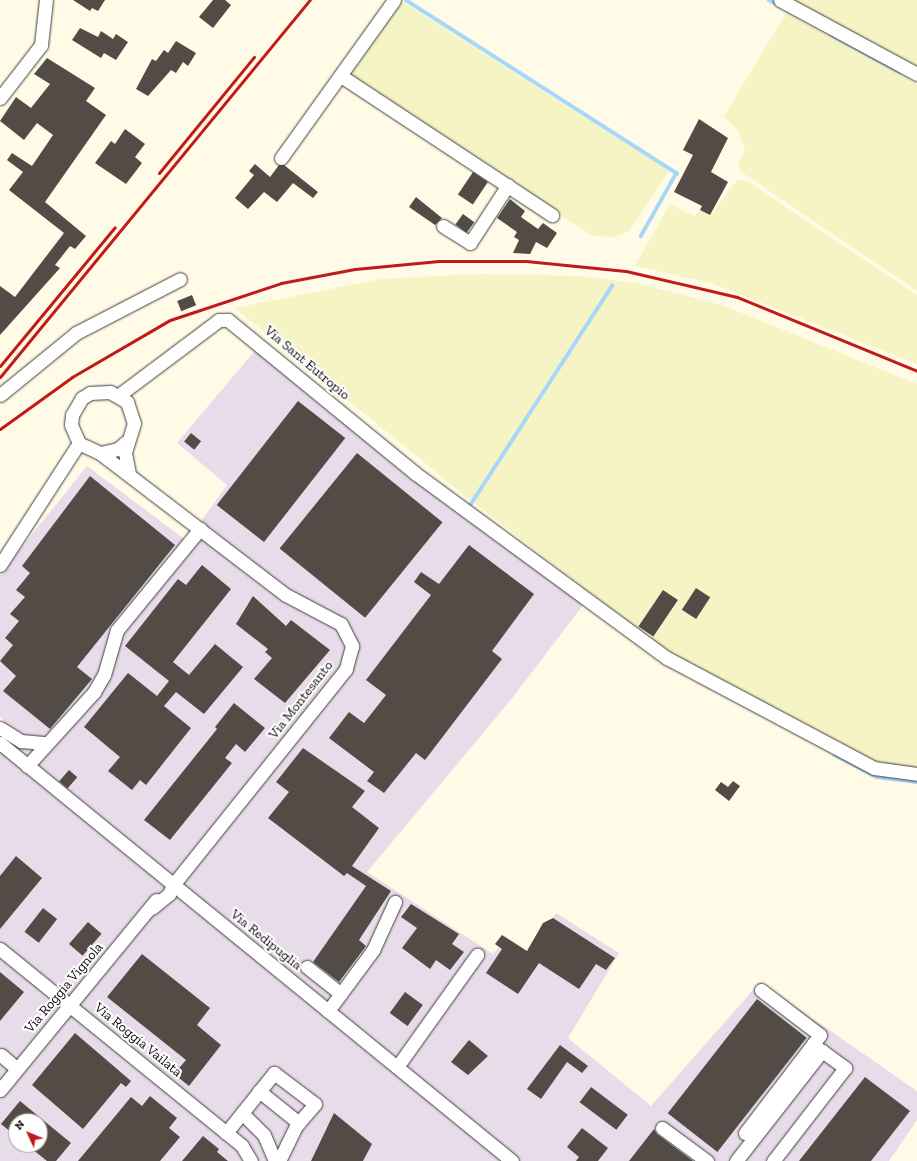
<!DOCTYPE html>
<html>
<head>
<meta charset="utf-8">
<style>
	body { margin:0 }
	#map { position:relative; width:917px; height:1161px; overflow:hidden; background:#fffbe6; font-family:"Zilla Slab",serif }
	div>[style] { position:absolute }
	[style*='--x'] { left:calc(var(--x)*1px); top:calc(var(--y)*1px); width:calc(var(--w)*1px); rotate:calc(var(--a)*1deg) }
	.industrial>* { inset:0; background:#e9dcea }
	.farmland>* { inset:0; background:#f6f4c5 }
	.stream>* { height:3.5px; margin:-1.75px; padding:0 1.75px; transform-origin:1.75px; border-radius:1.75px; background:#a7d8fa }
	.building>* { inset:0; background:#534b45; transform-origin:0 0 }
	.roads { filter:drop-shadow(0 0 1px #3d3d3d) drop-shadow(0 0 1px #3d3d3d) }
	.minor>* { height:13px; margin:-6.5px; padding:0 6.5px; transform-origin:6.5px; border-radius:6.5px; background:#fff }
	.rail>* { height:3px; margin:-1.5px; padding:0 1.5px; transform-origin:1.5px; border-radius:1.5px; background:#c21a1b }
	span { translate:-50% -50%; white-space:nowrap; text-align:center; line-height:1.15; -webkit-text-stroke:4px #fff; paint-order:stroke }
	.street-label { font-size:14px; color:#0a0a0a }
	.north { position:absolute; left:8px; top:1113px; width:40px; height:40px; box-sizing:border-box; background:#fff; border:1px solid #9d9d9d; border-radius:50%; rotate:314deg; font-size:11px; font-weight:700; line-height:16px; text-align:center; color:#0a0a0a }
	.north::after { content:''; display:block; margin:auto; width:14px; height:18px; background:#c21a1b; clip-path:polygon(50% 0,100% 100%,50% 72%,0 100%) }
</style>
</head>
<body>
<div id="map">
	<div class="industrial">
		<div style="clip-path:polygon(evenodd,257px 348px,583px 605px,513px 697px,367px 872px,493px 954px,505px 940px,529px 957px,556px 913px,619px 953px,568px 1038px,651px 1106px,760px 982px,917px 1091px,917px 1120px,889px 1161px,0 1161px,0 741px,10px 729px,0 716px,0 574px,87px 466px,187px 541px,227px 485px,177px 443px,257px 348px,16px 1121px,40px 1121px,40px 1145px,16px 1145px,16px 1121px)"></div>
	</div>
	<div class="farmland">
		<div style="clip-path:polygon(400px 0,669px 171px,629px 232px,612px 237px,592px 236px,347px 75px)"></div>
		<div style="clip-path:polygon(793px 0,917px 0,917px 69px)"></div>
		<div style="clip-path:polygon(786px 13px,917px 84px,917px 291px,740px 171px,739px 161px,745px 150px,738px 131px,724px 116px)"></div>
		<div style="clip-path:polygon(737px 180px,749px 182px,917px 295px,917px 364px,711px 283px,635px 266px,670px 204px,694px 216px,700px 210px,710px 215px)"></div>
		<div style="clip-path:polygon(479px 274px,580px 276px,636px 283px,722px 305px,917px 384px,917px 768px,881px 765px,664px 650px,464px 495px,235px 308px,381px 279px)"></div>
	</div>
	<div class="stream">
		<div style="--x:406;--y:0;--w:322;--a:32.6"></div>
		<div style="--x:677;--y:173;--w:73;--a:119.4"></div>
		<div style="--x:769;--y:0;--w:9;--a:27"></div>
		<div style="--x:830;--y:34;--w:80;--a:28.5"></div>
		<div style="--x:471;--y:504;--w:260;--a:-57.1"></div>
		<div style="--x:835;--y:755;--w:47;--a:27.6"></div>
		<div style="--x:877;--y:777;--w:40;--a:7.1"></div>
	</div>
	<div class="building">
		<div style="clip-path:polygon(73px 0,105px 0,98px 11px,92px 8px,90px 11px)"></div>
		<div style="clip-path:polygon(213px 0,225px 0,231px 5px,213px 28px,199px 17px)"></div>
		<div style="clip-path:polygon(80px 28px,98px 37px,101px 31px,113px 39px,116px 34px,128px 42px,116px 60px,104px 53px,101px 58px,72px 40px)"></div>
		<div style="clip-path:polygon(176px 41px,196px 53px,188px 66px,183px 62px,176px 73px,171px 70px,148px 96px,136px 89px,152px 59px,156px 61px,164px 50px,168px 53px)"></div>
		<div style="clip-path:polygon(47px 58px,95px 88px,86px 101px,106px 115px,45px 202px,86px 236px,75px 249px,70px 246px,55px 265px,60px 268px,0 335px,0 286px,15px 297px,64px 233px,9px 190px,23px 172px,7px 160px,12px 153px,32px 166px,53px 135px,37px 123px,24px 140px,0 121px,16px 97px,31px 108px,50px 84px,34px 74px)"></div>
		<div style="clip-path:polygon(699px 119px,728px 138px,711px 172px,728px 182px,710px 215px,700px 210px,702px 206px,674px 192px,693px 155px,683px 150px)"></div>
		<div style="clip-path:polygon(125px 129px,145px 144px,135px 157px,142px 163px,126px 184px,95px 163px,111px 141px,115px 144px)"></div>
		<div style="clip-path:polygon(255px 164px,270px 177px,279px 165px,284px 165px,318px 192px,313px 198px,293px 183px,277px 202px,264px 192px,248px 209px,235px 198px,254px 175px,249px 171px)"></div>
		<div style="left:473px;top:172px;width:18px;height:27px;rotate:34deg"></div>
		<div style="clip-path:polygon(416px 197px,442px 218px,435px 225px,409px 207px)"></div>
		<div style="clip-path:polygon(510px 199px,525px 211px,521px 217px,538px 229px,543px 223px,557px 233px,547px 248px,536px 242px,530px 254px,513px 253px,519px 240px,514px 237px,517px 232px,497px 218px)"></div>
		<div style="left:463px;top:214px;width:14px;height:13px;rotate:36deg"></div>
		<div style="left:192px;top:295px;width:11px;height:16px;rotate:68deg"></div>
		<div style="left:298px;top:401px;width:60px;height:132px;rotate:38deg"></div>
		<div style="left:191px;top:433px;width:13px;height:11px;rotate:39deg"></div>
		<div style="left:357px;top:453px;width:110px;height:123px;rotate:39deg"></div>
		<div style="clip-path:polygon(90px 476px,175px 545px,77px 667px,92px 679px,50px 729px,3px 691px,16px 676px,0 661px,13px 645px,5px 638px,19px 621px,10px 614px,25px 597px,16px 590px,30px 573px,22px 566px)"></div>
		<div style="clip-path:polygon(469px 545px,534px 594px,492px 651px,502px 659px,425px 760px,416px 753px,384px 793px,367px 781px,374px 772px,329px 738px,349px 712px,364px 723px,386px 695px,366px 680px,431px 595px,414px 582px,421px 572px,439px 584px)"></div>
		<div style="clip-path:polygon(202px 565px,231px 589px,173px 662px,189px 675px,215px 644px,243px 667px,204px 714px,176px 692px,164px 706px,191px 728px,146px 785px,140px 780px,132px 790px,108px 771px,120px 757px,84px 727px,128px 673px,157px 696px,169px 681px,125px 646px,178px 579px,186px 585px)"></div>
		<div style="left:696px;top:588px;width:17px;height:26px;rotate:33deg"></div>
		<div style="left:663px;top:590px;width:18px;height:44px;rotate:34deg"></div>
		<div style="clip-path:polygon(253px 596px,286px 626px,291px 620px,330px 650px,285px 703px,254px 679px,272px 658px,265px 652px,268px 649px,236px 624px)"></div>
		<div style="clip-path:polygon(234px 703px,265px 728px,245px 752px,236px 744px,225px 758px,232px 763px,170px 840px,144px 820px,217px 729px,215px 727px)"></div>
		<div style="clip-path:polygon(303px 748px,365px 791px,352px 807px,379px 828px,352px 866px,391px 891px,359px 940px,366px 946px,339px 982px,313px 962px,366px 886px,347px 873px,344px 876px,268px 818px,289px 792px,276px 782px)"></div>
		<div style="left:69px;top:770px;width:11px;height:15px;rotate:41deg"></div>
		<div style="clip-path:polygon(733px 781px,740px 786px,729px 801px,715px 790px,721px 782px,728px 787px)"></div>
		<div style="clip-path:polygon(16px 856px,42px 878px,0 929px,0 876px)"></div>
		<div style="clip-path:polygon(411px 904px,459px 934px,452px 944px,464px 952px,450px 970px,436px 960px,430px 969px,402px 948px,417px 928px,401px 917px)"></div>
		<div style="left:43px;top:908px;width:18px;height:30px;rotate:38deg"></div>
		<div style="clip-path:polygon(553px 918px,615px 958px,606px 970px,596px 964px,579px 989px,539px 963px,518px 994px,486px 973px,502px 949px,495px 944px,502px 935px,527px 951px,543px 923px)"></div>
		<div style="left:88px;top:922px;width:18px;height:29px;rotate:41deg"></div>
		<div style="clip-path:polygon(142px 954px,210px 1008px,197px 1025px,221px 1045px,189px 1086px,174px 1074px,186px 1060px,107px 997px)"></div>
		<div style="clip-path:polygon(0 972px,24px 992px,0 1021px)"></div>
		<div style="left:405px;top:992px;width:22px;height:26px;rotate:36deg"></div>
		<div style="left:757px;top:999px;width:63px;height:145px;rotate:38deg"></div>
		<div style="clip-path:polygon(75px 1033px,131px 1081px,126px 1087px,121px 1083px,83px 1129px,32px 1085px)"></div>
		<div style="clip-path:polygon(469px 1040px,488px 1056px,468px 1075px,451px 1062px)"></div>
		<div style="clip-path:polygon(560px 1045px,588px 1066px,582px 1073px,567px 1062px,541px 1099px,527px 1089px)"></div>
		<div style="clip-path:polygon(865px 1077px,910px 1111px,871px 1161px,799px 1161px)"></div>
		<div style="left:591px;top:1087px;width:46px;height:19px;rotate:37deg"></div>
		<div style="clip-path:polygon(150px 1096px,177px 1118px,169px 1128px,180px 1137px,160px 1161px,78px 1161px,131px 1097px,142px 1106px)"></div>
		<div style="clip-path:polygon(20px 1101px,71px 1143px,56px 1161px,47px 1161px,27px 1145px,40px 1145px,40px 1121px,16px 1121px,16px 1136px,1px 1124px)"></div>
		<div style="clip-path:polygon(334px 1113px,372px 1144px,363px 1161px,311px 1161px)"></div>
		<div style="clip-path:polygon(582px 1128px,608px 1148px,598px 1161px,576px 1161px,579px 1157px,567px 1147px)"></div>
		<div style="clip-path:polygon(654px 1129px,657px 1134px,693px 1161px,629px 1161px)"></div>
		<div style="clip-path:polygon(203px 1136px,219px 1149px,217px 1152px,228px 1161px,182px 1161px)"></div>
	</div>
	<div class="roads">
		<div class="minor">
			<div style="--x:780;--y:0;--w:156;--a:28.4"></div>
			<div style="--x:341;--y:76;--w:253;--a:33.4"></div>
			<div style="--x:0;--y:98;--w:67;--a:-52.3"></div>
			<div style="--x:41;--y:45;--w:45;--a:-83.7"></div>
			<div style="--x:281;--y:158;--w:194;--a:-54.4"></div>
			<div style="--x:443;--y:226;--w:32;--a:32"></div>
			<div style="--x:470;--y:243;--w:69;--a:-56.8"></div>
			<div style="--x:0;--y:395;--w:98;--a:-39.2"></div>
			<div style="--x:76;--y:333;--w:117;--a:-27.4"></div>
			<div style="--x:119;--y:395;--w:125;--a:-36.9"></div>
			<div style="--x:219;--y:320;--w:9;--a:0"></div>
			<div style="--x:228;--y:320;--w:242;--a:39.3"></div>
			<div style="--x:415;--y:473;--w:313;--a:36.3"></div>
			<div style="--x:667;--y:658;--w:234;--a:28"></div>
			<div style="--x:874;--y:768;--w:43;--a:7.9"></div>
			<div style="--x:126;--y:442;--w:11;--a:139"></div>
			<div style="--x:118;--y:449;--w:18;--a:167"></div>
			<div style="--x:100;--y:453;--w:23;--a:-155"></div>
			<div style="--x:79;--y:443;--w:20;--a:-114"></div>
			<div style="--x:71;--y:425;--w:10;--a:-84"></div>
			<div style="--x:72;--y:415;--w:20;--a:-60"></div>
			<div style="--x:82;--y:398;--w:9;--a:-32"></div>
			<div style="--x:90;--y:393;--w:20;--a:-3"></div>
			<div style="--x:110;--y:392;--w:20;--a:30"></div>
			<div style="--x:127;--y:402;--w:22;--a:72"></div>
			<div style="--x:134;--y:423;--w:31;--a:107"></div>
			<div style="--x:125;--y:453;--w:20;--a:79"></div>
			<div style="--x:100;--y:453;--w:234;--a:37.4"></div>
			<div style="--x:286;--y:595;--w:62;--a:27.8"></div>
			<div style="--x:341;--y:624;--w:25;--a:63"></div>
			<div style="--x:352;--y:646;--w:24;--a:105"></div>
			<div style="--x:346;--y:669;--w:277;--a:128.7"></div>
			<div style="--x:173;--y:885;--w:10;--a:114"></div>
			<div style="--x:169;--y:894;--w:22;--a:141"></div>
			<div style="--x:0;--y:565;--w:145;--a:-57.1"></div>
			<div style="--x:0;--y:728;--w:25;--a:32"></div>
			<div style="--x:21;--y:741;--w:25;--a:5"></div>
			<div style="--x:0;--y:743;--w:661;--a:39.23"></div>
			<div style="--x:27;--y:766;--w:100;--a:-47.8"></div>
			<div style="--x:94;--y:692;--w:20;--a:-60"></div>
			<div style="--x:104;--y:675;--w:47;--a:-73.9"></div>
			<div style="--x:117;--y:630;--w:131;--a:-50.6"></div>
			<div style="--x:0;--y:949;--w:312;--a:39.1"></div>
			<div style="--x:242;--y:1146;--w:17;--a:59"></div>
			<div style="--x:307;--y:967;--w:43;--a:38.5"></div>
			<div style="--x:761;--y:990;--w:74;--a:37.3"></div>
			<div style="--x:820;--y:1035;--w:11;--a:128"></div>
			<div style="--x:813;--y:1044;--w:8;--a:40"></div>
			<div style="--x:328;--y:1011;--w:76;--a:-53.6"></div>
			<div style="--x:373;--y:950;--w:53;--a:-65.4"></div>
			<div style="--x:1;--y:1055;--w:21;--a:41"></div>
			<div style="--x:397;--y:1067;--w:138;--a:-54.5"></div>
			<div style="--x:0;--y:1090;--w:246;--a:-50.6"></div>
			<div style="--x:259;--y:1091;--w:51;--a:38.7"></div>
			<div style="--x:242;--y:1113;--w:31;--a:45"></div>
			<div style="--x:264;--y:1135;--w:28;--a:67"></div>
			<div style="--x:662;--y:1128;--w:56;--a:36.3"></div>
			<div style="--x:226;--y:1133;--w:77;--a:-51.3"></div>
			<div style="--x:274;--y:1073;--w:51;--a:37.1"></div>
			<div style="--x:315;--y:1104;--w:29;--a:131"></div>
			<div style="--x:296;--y:1126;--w:39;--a:116"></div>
			<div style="--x:745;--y:1133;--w:112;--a:-52.6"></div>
			<div style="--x:736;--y:1161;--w:140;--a:-52"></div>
			<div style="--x:822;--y:1051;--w:29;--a:36"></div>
			<div style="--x:845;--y:1068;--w:118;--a:127.7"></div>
		</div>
	</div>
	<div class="rail">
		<div style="--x:159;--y:173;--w:150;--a:-50.7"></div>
		<div style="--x:0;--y:366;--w:180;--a:-50.4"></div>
		<div style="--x:0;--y:377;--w:488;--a:-50.6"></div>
		<div style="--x:0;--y:429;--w:89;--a:-35.8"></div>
		<div style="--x:72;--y:377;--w:113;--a:-30.2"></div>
		<div style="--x:170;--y:320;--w:117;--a:-18.4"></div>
		<div style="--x:281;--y:283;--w:75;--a:-10.7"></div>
		<div style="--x:355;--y:269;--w:84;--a:-5.4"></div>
		<div style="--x:439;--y:261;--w:87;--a:0"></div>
		<div style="--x:526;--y:261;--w:100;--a:5.7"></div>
		<div style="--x:626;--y:271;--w:114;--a:13.2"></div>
		<div style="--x:737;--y:297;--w:195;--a:22.3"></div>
	</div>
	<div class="street-label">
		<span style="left:307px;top:363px;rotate:40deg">Via Sant Eutropio</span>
		<span style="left:301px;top:700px;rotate:-52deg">Via Montesanto</span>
		<span style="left:266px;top:940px;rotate:39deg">Via Redipuglia</span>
		<span style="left:64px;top:988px;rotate:-50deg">Via Roggia Vignola</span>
		<span style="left:138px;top:1040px;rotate:39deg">Via Roggia Vailata</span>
	</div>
	<div class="north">N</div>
</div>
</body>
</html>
